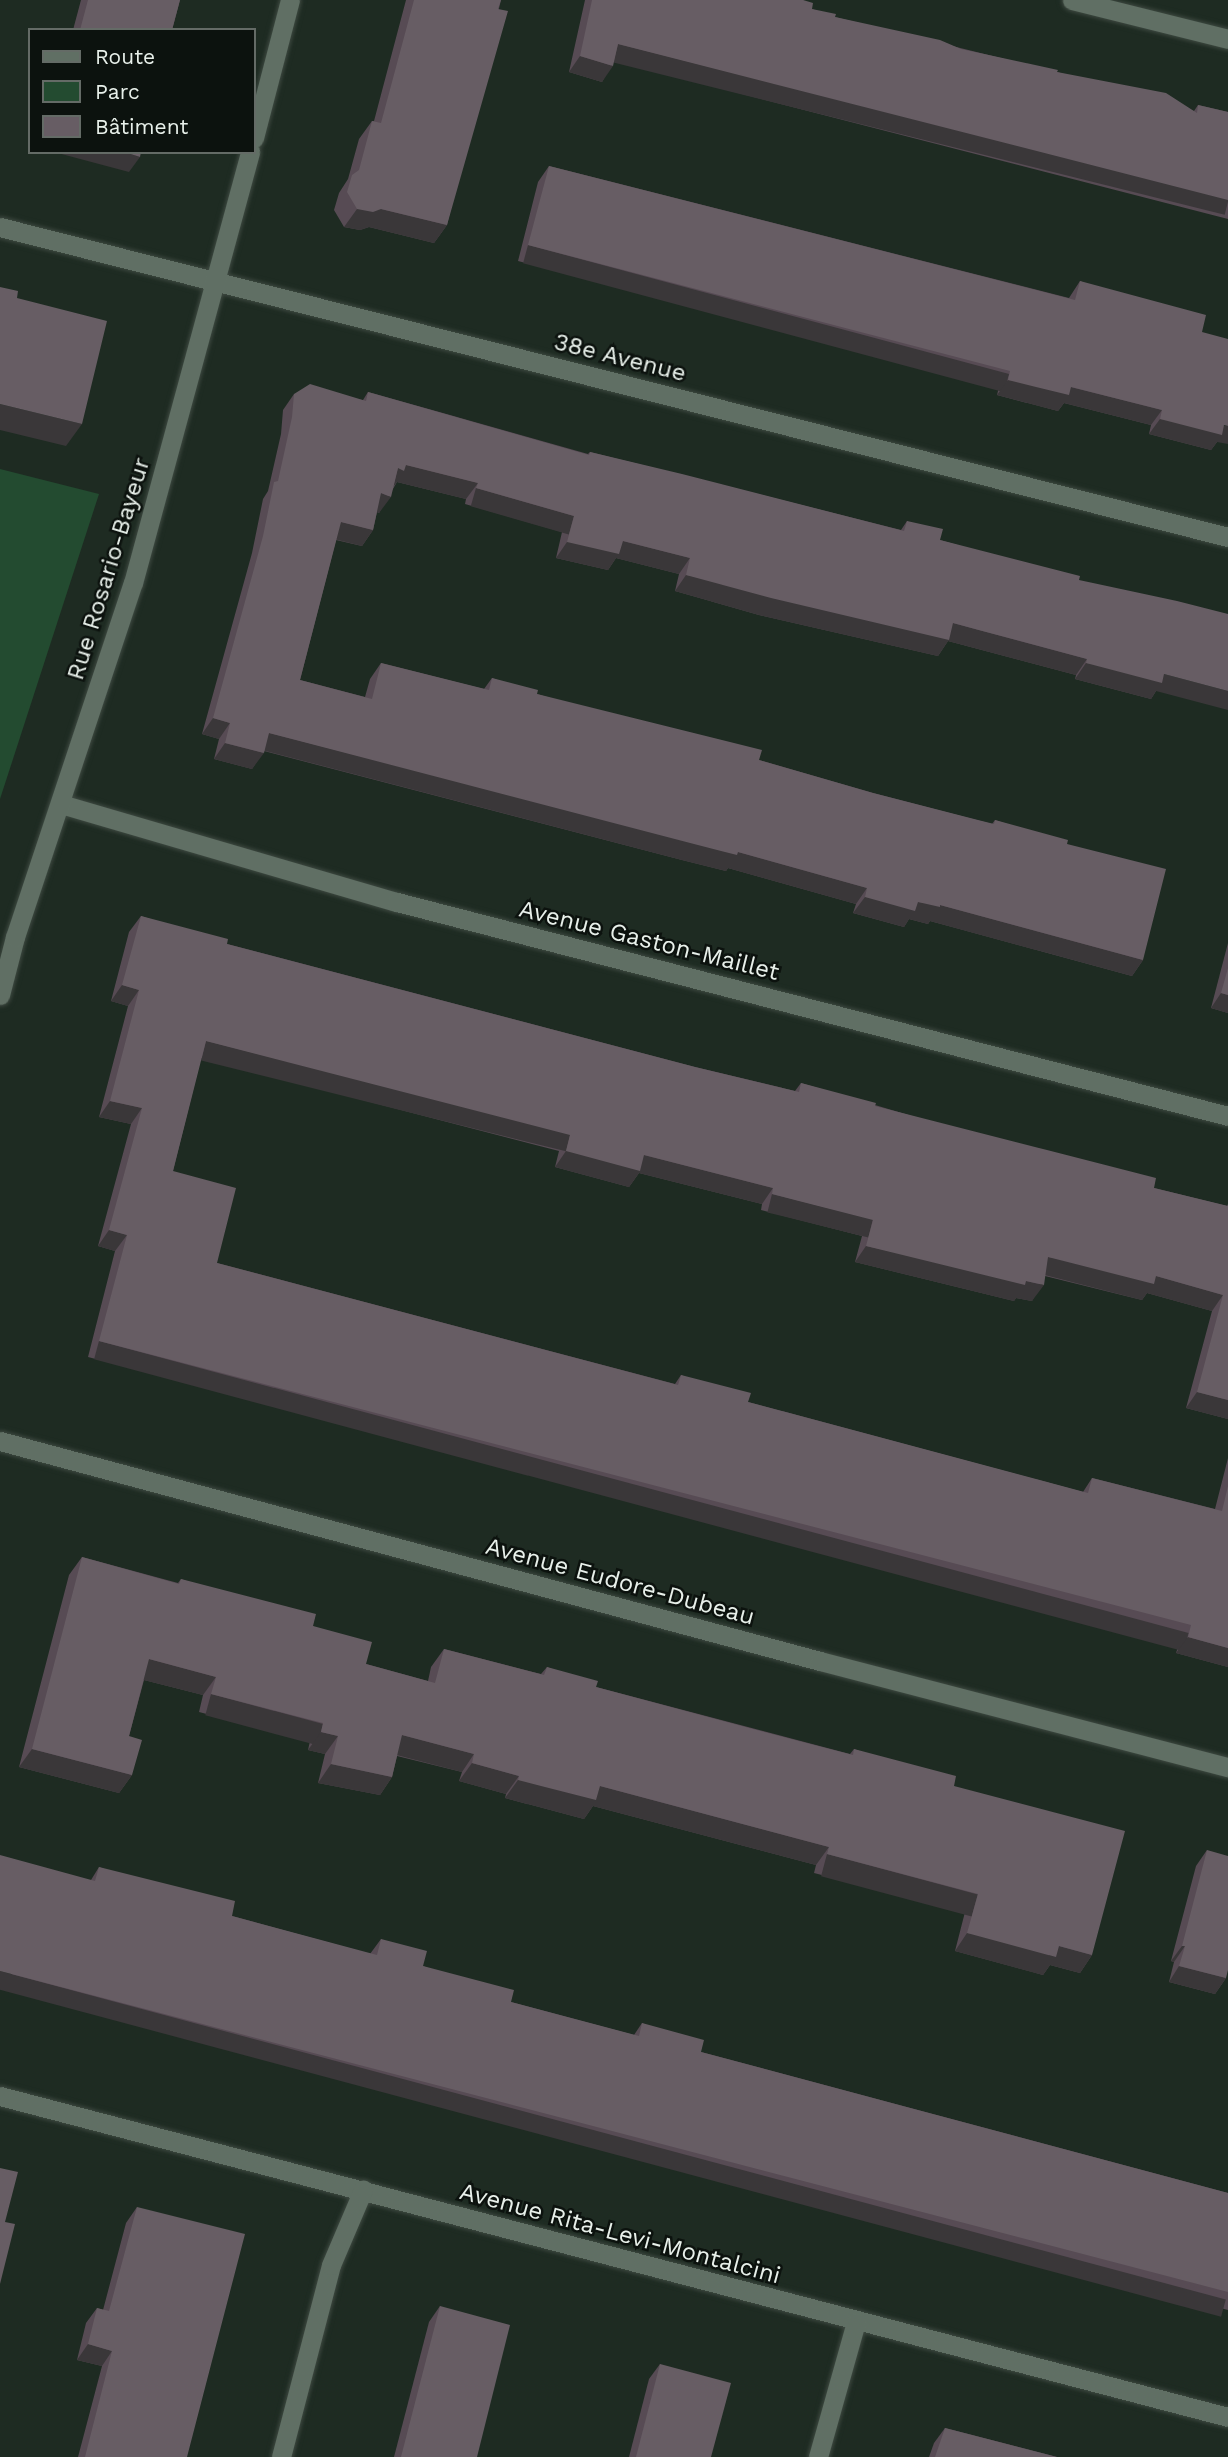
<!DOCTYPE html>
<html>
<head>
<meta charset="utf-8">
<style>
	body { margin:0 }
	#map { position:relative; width:1228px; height:2457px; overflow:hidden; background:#1e2b22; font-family:"Work Sans",sans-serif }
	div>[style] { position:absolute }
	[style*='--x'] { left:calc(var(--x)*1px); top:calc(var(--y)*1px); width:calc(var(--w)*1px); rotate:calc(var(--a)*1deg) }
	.green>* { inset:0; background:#234b30 }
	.roads { filter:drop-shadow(0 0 2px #3e4941) drop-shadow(0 0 2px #3e4941) }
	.minor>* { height:19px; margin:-9.5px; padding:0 9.5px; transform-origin:9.5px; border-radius:9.5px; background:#606f64 }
	.wall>* { inset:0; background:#574b54 }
	.shaded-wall>* { inset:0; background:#3a3739; transform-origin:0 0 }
	.building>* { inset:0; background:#675d64 }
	span { translate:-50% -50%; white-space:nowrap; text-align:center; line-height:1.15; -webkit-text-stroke:5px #0c120e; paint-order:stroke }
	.street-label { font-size:24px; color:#e8f0ea }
	.legend { position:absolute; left:28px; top:28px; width:228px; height:126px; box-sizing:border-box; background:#0c120e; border:2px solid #646b66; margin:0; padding:9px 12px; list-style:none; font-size:21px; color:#e8f0ea }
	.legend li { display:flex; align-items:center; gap:14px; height:35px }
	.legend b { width:35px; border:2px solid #646b66 }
</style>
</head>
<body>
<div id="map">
	<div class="green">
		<div style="clip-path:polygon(0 469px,99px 494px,0 799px)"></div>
	</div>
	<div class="roads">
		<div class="minor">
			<div style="--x:1072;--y:0;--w:161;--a:14"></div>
			<div style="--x:254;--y:138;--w:143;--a:-75.4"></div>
			<div style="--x:0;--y:227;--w:1267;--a:14.17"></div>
			<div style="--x:61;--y:804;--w:350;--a:16.3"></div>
			<div style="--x:397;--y:902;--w:858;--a:14.44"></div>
			<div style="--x:0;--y:995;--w:60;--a:-75.5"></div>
			<div style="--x:15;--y:937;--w:373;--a:-71.6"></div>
			<div style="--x:133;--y:583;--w:447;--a:-74.8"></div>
			<div style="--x:0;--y:1441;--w:849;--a:15.02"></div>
			<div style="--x:820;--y:1661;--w:422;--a:14.6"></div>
			<div style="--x:0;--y:2096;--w:1269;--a:14.65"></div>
			<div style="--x:281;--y:2457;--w:198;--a:-75.4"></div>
			<div style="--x:331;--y:2265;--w:82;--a:-66.9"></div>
			<div style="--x:818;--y:2457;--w:140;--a:-74.3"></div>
		</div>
	</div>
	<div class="wall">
		<div style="clip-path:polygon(81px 0,180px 0,172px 30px,73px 30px)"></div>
		<div style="clip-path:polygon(406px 0,501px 0,447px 225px,434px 243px,369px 227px,360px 230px,344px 227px,334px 210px,339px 193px,348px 179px,359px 139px,372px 121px,374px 121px)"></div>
		<div style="clip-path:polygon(585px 0,803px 0,812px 9px,835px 17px,1057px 72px,1194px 111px,1198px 105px,1228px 112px,1228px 219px,614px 61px,602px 82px,569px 72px)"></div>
		<div style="clip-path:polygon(549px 166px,1069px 298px,1080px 281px,1202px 332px,1217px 442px,1211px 450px,1149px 434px,1151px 425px,1064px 403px,1058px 411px,997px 395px,999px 387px,518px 261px,538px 182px)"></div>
		<div style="clip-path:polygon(368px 392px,588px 454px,590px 452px,901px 530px,907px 521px,940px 540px,1079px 580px,1156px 691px,1151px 699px,1075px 679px,1076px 675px,948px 641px,938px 656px,759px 615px,675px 591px,679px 574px,616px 558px,608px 570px,556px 558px,562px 532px,465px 504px,466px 499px,397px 482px,379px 513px,377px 512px,373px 530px,362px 546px,336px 540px,300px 680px,365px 697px,370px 679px,381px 663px,484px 689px,492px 678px,537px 694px,759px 760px,873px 793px,992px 824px,995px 820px,1067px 844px,1143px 960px,1132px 976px,930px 921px,928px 924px,909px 919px,904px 927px,853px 913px,856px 904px,728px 868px,726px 871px,682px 860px,264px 751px,252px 769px,214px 759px,219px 739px,202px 734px,252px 553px,263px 499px,268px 491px,281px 434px,283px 410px,294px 394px,363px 400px)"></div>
		<div style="clip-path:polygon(141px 916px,227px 944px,695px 1067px,795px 1091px,801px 1083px,1154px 1188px,1227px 1206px,1228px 1204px,1228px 1419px,1186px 1408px,1212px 1311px,1147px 1293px,1142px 1300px,1045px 1276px,1032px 1301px,1016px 1298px,1014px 1301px,855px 1262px,862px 1236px,761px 1210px,762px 1204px,639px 1173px,629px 1187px,555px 1167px,559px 1151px,201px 1058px,173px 1171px,217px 1263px,675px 1384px,681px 1375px,748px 1402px,1083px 1492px,1092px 1478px,1215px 1509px,1228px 1458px,1228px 1667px,1176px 1653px,1180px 1641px,88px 1357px,115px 1251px,98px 1246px,131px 1124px,99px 1117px,128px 1006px,111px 1001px,129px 932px)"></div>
		<div style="clip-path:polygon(1228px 943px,1228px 1013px,1211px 1008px)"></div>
		<div style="clip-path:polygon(82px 1557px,178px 1583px,181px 1579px,313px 1626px,366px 1664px,428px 1681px,431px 1667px,444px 1649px,541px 1674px,547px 1667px,596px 1687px,850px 1754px,854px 1749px,954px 1786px,1092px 1955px,1080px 1973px,1050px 1965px,1043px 1975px,955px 1951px,965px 1912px,814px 1873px,816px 1865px,593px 1806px,584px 1819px,505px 1798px,506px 1794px,459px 1781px,462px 1772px,397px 1756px,392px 1777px,380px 1795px,318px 1783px,325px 1754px,308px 1750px,310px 1741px,199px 1712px,203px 1695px,144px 1680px,129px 1736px,132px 1775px,119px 1793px,19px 1767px,69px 1575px)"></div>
		<div style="clip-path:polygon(1207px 1850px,1226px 1978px,1215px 1994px,1169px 1982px,1174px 1962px,1171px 1961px,1196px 1866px)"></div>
		<div style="clip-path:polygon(99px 1867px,232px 1916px,370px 1954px,381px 1939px,423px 1966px,511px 2002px,634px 2035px,642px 2023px,701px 2052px,1228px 2193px,1228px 2310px,0 1989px,91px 1880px)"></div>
		<div style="clip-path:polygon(137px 2207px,187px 2457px,78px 2457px,102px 2366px,77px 2360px,86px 2323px,97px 2308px,103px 2310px,126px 2223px)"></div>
		<div style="clip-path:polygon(440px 2306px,477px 2457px,394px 2457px,429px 2322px)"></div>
		<div style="clip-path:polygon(660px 2364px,711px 2457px,629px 2457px,649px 2379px)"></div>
		<div style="clip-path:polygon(945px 2428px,1057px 2457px,929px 2457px,934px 2443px)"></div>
	</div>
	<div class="shaded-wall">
		<div style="left:618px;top:44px;width:630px;height:19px;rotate:14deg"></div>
		<div style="clip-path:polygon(580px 56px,613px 66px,602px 82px,569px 72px)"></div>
		<div style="clip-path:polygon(54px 152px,124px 152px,140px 157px,129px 172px)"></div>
		<div style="clip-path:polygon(357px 209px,381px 209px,447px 225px,434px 243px,369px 227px,360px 230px,344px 227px)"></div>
		<div style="left:528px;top:245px;width:498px;height:19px;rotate:15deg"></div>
		<div style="clip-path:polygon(1008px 380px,1071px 387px,1162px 410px,1151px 425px,1064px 403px,1058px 411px,997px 395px)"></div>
		<div style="clip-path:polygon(0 404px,82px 424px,66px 446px,0 430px)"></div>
		<div style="clip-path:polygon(1160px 419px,1228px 426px,1228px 444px,1217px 442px,1211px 450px,1149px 434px)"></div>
		<div style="clip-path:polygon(406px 465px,478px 483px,466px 499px,397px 482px,393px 487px,398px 468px)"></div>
		<div style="left:476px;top:488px;width:102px;height:19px;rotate:16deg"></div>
		<div style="clip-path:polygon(381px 493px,391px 497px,379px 513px,370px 509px)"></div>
		<div style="clip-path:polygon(341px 522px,373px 530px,362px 546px,330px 538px)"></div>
		<div style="clip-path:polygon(623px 541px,690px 558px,679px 574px,616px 558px,608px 570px,556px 558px,567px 542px)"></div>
		<div style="clip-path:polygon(686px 575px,953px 623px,1087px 659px,1076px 675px,948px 641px,938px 656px,759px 615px,675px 591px)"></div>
		<div style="clip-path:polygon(1086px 663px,1164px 674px,1228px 691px,1228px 710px,1156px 691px,1151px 699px,1075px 679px)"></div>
		<div style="clip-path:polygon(213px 718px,230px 723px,219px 739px,202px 734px)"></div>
		<div style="clip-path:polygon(269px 733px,738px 852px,867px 888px,856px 904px,728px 868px,726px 871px,682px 860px,258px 749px)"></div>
		<div style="clip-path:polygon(225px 743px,264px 753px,252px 769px,214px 759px)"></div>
		<div style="clip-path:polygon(865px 897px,918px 902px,940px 905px,1143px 960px,1132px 976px,930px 921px,928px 924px,909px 919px,904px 927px,853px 913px)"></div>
		<div style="clip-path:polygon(122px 985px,139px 990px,128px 1006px,111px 1001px)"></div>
		<div style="clip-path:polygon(1221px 993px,1228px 995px,1228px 1013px,1211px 1008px)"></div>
		<div style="left:206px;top:1041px;width:376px;height:20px;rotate:14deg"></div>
		<div style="clip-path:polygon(110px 1101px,142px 1108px,131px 1124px,99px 1117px)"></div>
		<div style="clip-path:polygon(566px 1151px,644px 1155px,773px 1188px,762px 1204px,639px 1173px,629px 1187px,555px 1167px)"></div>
		<div style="left:772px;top:1194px;width:104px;height:19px;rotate:14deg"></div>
		<div style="clip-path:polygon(109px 1230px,127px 1235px,115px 1251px,98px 1246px)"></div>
		<div style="clip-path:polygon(866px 1246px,1026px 1281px,1044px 1285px,1032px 1301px,1016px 1298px,1014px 1301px,855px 1262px)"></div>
		<div style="clip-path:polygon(1048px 1257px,1156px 1276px,1223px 1295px,1212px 1311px,1147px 1293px,1142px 1300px,1037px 1273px)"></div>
		<div style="left:99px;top:1341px;width:1128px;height:19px;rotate:15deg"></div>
		<div style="clip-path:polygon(1197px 1392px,1228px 1400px,1228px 1419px,1186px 1408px)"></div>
		<div style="clip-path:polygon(1188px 1637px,1228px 1648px,1228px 1667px,1176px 1653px)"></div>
		<div style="clip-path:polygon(149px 1659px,216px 1677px,203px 1695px,136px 1678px)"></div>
		<div style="left:211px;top:1694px;width:116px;height:22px;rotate:15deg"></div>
		<div style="clip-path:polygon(321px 1732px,338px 1736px,325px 1754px,308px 1750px)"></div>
		<div style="clip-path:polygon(402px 1735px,474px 1754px,462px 1772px,389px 1753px)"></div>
		<div style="clip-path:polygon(32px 1749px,132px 1775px,119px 1793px,19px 1767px)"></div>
		<div style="clip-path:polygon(472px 1763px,519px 1776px,506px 1794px,459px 1781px)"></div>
		<div style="clip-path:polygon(331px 1764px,392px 1777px,380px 1795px,318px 1783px)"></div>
		<div style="clip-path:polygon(518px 1780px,600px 1786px,829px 1847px,816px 1865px,593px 1806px,584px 1819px,505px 1798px)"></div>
		<div style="left:827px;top:1854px;width:156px;height:23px;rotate:15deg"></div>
		<div style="clip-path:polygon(967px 1933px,1059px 1946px,1092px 1955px,1080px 1973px,1050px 1965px,1043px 1975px,955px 1951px)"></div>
		<div style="clip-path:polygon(1182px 1946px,1185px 1946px,1174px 1962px,1171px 1961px)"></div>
		<div style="clip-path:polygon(1179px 1966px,1226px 1978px,1215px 1994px,1169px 1982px)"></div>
		<div style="left:0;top:1971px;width:1269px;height:18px;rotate:15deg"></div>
		<div style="clip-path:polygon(88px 2344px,112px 2351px,102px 2366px,77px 2360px)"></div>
	</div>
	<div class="building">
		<div style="clip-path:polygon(88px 0,180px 0,172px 30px,80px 30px)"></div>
		<div style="clip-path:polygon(414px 0,501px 0,498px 9px,508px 11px,447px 225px,381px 209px,373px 212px,357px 209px,347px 192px,352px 175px,359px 170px,372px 121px,381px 123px)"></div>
		<div style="clip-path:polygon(592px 0,803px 0,813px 3px,812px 9px,836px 14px,835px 17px,940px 40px,961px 49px,1058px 70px,1057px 72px,1166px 93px,1197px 113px,1198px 105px,1228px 112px,1228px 200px,618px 44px,613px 66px,580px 56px)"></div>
		<div style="clip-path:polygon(124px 152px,141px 152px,140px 157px)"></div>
		<div style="clip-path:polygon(549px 166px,1075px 300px,1080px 281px,1206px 315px,1202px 332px,1228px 339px,1228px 426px,1224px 425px,1222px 435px,1160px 419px,1162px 410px,1071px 387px,1069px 395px,1008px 380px,1010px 371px,528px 245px)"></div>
		<div style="clip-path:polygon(0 287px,18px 291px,17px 298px,107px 321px,82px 424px,0 404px)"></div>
		<div style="clip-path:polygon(310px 384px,366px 401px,368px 392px,589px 455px,590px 452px,682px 474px,904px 531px,907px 521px,943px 529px,940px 540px,1080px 576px,1079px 580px,1177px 601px,1228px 614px,1228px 691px,1164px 674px,1162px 683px,1086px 663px,1087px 659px,953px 623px,949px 640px,771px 598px,686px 575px,690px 558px,623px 541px,619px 554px,567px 542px,574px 516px,476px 488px,478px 483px,406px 465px,404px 471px,398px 468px,391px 497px,381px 493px,373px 530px,341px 522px,300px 680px,372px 699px,381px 663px,489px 690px,492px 678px,538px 690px,537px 694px,762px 750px,759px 760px,873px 793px,994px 824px,995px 820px,1068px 840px,1067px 844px,1166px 869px,1143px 960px,940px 905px,940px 907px,918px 902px,915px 911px,865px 897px,867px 888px,738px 852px,737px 855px,694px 844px,269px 733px,264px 753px,225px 743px,230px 723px,213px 718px,263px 536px,274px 482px,278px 481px,292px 417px,294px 394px)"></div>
		<div style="clip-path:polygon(141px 916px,228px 939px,227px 944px,695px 1067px,799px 1092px,801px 1083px,876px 1103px,875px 1106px,1156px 1178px,1154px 1188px,1228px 1206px,1228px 1400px,1197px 1392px,1223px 1295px,1156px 1276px,1154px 1284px,1048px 1257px,1044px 1285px,1026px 1281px,1025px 1285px,866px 1246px,873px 1220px,772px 1194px,773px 1188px,644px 1155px,640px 1171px,566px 1151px,570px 1135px,206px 1041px,173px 1171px,236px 1188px,217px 1263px,678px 1385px,681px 1375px,751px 1393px,748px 1402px,1088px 1493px,1092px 1478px,1222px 1511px,1228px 1486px,1228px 1648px,1188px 1637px,1191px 1625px,99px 1341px,127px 1235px,109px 1230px,142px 1108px,110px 1101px,139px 990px,122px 985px)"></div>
		<div style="clip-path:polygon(1228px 968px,1228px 995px,1221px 993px)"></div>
		<div style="clip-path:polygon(82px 1557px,179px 1584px,181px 1579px,316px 1614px,313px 1626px,372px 1642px,366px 1664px,435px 1683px,444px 1649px,544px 1675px,547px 1667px,598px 1681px,596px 1687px,753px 1729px,853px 1755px,854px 1749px,956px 1776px,954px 1786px,1125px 1831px,1092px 1955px,1059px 1946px,1056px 1957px,967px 1933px,978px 1894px,827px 1854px,829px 1847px,600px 1786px,596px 1800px,518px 1780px,519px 1776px,472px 1763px,474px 1754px,402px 1735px,392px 1777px,331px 1764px,338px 1736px,321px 1732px,323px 1723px,211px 1694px,216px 1677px,149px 1659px,129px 1736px,142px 1740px,132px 1775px,32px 1749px)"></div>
		<div style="clip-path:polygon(1207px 1850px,1228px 1856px,1228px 1970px,1226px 1978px,1179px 1966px,1185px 1946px,1182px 1946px)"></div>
		<div style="clip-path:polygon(0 1855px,95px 1881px,99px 1867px,235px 1901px,232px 1916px,377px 1955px,381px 1939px,427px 1951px,423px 1966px,514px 1990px,511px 2002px,639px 2036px,642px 2023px,704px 2040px,701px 2052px,1228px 2193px,1228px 2292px,0 1971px)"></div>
		<div style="clip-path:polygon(0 2168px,18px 2172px,5px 2222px,15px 2224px,0 2284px)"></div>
		<div style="clip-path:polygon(137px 2207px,245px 2234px,187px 2457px,85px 2457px,112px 2351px,88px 2344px,97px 2308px,109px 2311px)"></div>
		<div style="clip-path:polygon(440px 2306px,510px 2325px,477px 2457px,401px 2457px)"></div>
		<div style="clip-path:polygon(660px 2364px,731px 2383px,711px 2457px,636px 2457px)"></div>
		<div style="clip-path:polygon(945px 2428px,1057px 2457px,935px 2457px)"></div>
	</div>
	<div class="street-label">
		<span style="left:620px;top:358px;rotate:14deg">38e Avenue</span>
		<span style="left:109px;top:569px;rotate:-73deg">Rue Rosario-Bayeur</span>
		<span style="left:649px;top:941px;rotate:14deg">Avenue Gaston-Maillet</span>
		<span style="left:620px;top:1582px;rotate:15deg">Avenue Eudore-Dubeau</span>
		<span style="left:620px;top:2234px;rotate:15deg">Avenue Rita-Levi-Montalcini</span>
	</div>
	<ul class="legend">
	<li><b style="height:9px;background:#606f64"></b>Route</li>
	<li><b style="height:19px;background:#234b30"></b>Parc</li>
	<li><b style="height:19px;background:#675d64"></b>Bâtiment</li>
	</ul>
</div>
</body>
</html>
